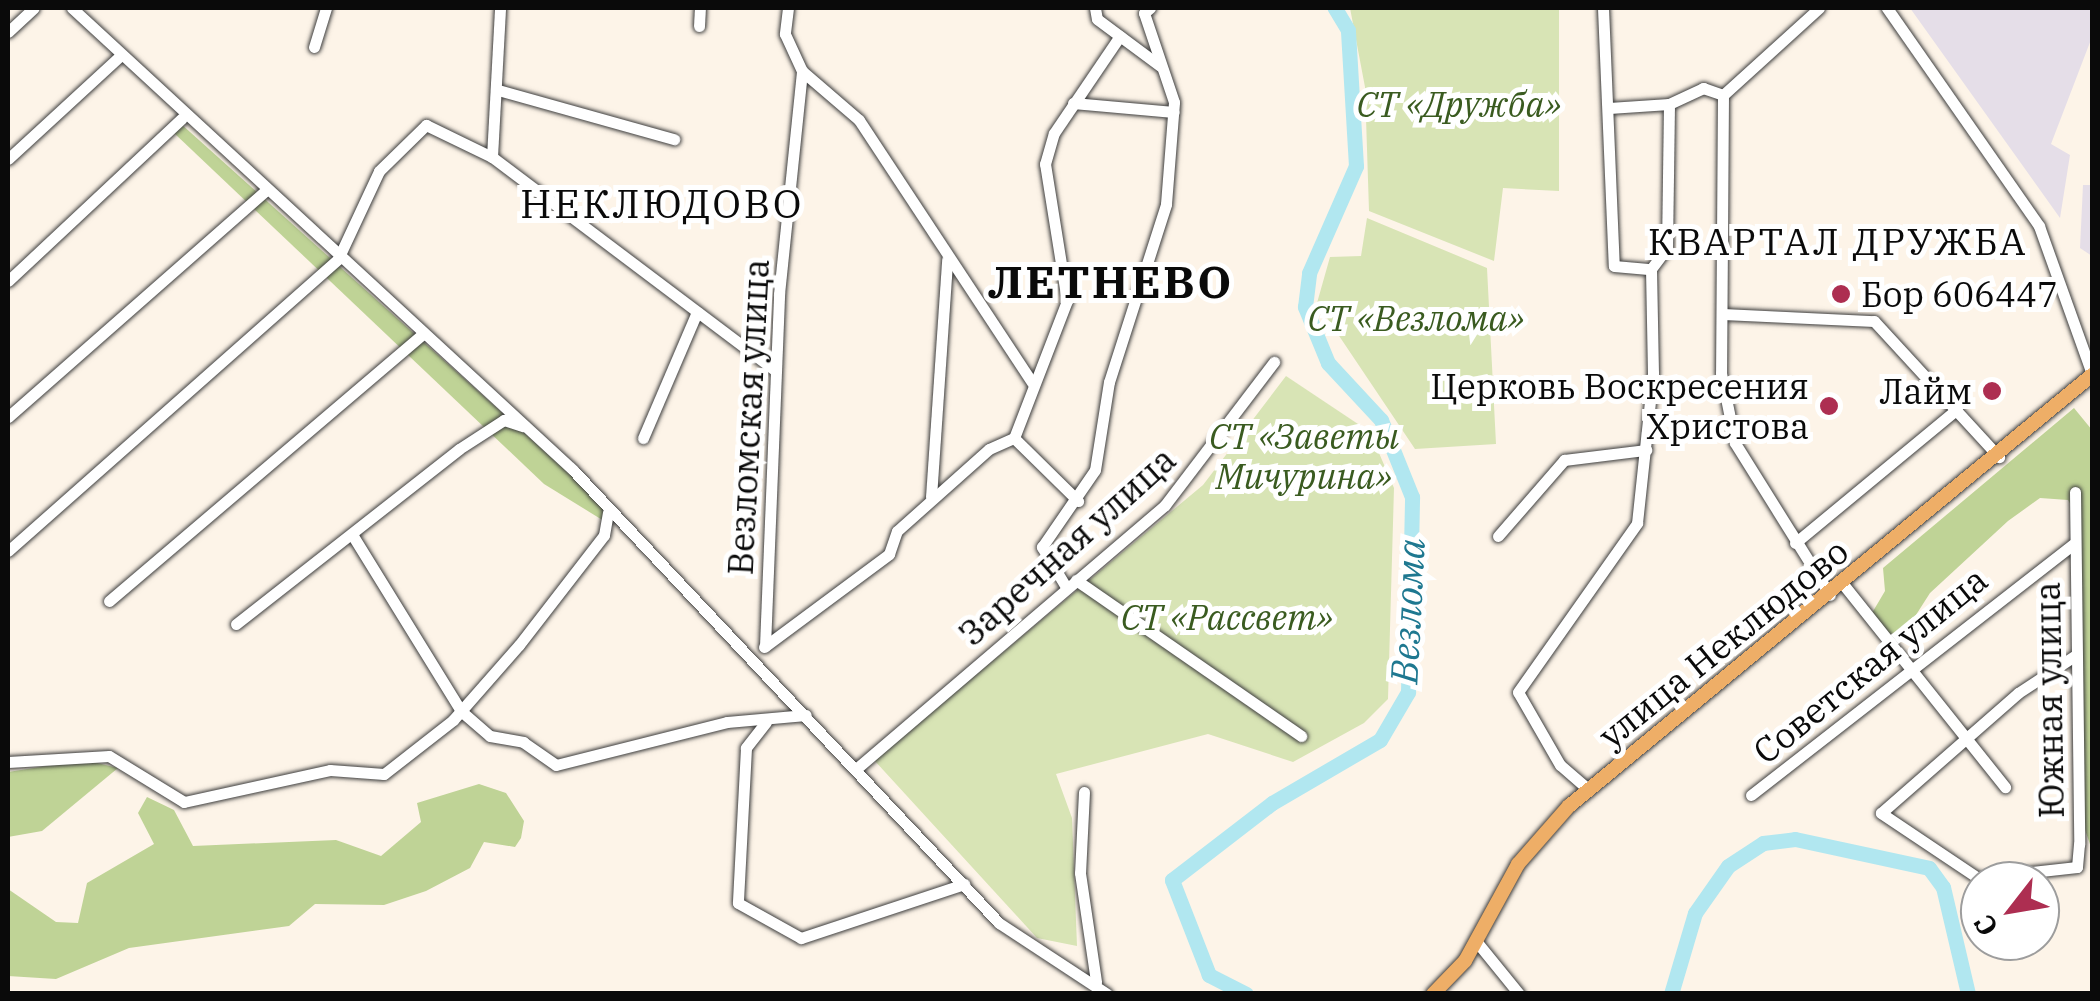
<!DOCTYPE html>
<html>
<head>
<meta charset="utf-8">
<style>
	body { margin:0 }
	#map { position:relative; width:2100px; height:1001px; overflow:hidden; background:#fdf4e8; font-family:"IBM Plex Serif",serif }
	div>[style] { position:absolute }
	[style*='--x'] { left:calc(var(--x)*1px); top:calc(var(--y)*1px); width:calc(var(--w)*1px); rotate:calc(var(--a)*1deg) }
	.industrial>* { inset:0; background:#e5dee8 }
	.green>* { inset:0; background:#d8e4b5 }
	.forest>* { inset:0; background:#bfd396 }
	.river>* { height:15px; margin:-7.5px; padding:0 7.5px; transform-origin:7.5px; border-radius:7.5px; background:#b1e7f0 }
	.roads { filter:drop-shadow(0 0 2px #3d3d3d) drop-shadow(0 0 2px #3d3d3d) }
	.minor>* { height:11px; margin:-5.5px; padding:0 5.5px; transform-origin:5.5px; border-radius:5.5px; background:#fff }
	.major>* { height:14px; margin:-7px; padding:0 7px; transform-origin:7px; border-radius:7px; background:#eeae67 }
	.dots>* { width:28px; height:28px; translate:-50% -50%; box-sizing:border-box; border:5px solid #fff; border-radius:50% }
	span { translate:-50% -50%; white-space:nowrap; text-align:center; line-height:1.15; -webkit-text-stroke:10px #fff; paint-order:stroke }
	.park-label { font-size:35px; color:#3a5b20; font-style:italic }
	.poi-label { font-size:35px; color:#0a0a0a }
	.left { translate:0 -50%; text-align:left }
	.right { translate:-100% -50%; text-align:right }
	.street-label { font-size:35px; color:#0a0a0a }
	.neighbourhood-label { font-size:38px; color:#0a0a0a; letter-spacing:2.5px }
	.water-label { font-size:38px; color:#1e7890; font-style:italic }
	.quarter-label { font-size:40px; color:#0a0a0a; letter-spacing:2.5px }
	.district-label { font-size:45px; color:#0a0a0a; font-weight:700; letter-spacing:2.5px }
	.frame { position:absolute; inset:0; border:10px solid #0a0a0a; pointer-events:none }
	.north { position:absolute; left:1960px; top:861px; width:100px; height:100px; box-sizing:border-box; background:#fff; border:2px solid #9d9d9d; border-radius:50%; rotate:239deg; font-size:28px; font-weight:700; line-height:40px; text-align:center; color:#0a0a0a }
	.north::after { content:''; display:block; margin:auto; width:35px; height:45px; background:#ad2e51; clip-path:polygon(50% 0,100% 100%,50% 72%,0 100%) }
</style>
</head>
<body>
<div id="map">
	<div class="industrial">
		<div style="clip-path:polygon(1910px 8px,2092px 8px,2092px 37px,2051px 144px,2070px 155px,2060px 218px)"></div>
		<div style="clip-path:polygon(2083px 185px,2092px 185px,2092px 256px,2080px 248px)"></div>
	</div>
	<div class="green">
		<div style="clip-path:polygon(1350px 8px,1559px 8px,1559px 191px,1503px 188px,1494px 261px,1369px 211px,1365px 87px)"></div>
		<div style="clip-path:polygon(1367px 218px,1487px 268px,1496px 444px,1415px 449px,1317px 303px,1330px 257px,1361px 256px)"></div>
		<div style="clip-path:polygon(1286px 376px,1370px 432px,1394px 488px,1388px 699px,1364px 723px,1293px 762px,1208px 734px,1056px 774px,1072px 818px,1077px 946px,1037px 938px,874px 760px,1203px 485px)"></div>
	</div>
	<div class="forest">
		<div style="clip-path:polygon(180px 123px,578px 481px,608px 512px,604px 521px,544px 484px,174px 133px)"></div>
		<div style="clip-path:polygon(2074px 408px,2092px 430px,2092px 850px,2083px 824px,2079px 519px,2068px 500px,2040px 498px,2008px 521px,1930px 593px,1907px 629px,1888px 635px,1872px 613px,1885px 591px,1883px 568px)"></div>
		<div style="clip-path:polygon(85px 760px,118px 768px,42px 831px,8px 837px,8px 772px)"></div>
		<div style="clip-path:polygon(479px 784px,506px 793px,524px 821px,521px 838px,515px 847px,484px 842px,470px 868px,426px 891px,384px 905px,315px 904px,289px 926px,129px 948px,56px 979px,8px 976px,8px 889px,56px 922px,78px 923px,87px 883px,154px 844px,138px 813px,147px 797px,174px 810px,193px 846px,336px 840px,381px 856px,421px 822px,417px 803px)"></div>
	</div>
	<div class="river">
		<div style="--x:1246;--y:994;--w:42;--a:-152.8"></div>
		<div style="--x:1209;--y:975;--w:102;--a:-111.3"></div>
		<div style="--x:1172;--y:880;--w:126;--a:-37.6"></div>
		<div style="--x:1272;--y:803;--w:125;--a:-30.3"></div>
		<div style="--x:1380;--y:740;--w:56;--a:-59.7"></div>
		<div style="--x:1408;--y:692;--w:195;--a:-88.8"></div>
		<div style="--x:1412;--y:497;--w:83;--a:-111.9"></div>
		<div style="--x:1381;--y:420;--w:78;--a:-132.9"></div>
		<div style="--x:1328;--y:363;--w:61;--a:-112.3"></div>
		<div style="--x:1305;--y:307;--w:34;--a:-83"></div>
		<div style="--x:1309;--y:273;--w:117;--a:-66.3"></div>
		<div style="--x:1356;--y:166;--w:136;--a:-93.4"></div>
		<div style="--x:1348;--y:30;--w:26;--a:-121"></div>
		<div style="--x:1671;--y:994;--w:84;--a:-73.5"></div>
		<div style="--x:1695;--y:913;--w:57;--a:-54.9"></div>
		<div style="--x:1728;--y:866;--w:42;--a:-33.3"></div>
		<div style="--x:1763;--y:843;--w:32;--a:-7"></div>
		<div style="--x:1795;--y:839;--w:137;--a:12.2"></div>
		<div style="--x:1929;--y:868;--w:24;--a:54"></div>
		<div style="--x:1943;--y:887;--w:110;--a:76.8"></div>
	</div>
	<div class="roads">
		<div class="minor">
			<div style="--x:72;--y:8;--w:682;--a:42.68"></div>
			<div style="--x:573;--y:470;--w:622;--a:46.76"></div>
			<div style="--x:999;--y:923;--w:129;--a:33.3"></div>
			<div style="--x:788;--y:8;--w:26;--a:97"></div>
			<div style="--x:785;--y:34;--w:41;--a:65.3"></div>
			<div style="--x:802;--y:71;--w:75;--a:40.7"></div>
			<div style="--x:859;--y:120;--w:314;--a:56.6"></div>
			<div style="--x:1095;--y:8;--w:11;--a:80"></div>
			<div style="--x:1097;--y:19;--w:79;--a:36.7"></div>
			<div style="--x:1603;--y:8;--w:258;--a:87.6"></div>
			<div style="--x:1614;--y:266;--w:37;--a:5"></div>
			<div style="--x:1819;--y:8;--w:130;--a:137.8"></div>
			<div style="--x:1723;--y:95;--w:278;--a:90.4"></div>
			<div style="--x:1721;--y:373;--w:71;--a:78.7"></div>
			<div style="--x:1735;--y:443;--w:179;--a:58"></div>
			<div style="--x:1887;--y:8;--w:266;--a:55.1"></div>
			<div style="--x:2039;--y:226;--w:157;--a:70.3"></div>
			<div style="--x:699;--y:26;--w:18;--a:-87"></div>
			<div style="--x:8;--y:32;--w:35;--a:-43"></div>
			<div style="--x:314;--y:47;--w:41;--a:-72.9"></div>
			<div style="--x:498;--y:90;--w:183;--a:15.6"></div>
			<div style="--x:1073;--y:103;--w:101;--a:5.1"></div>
			<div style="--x:1609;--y:108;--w:60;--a:-3.8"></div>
			<div style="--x:1669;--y:104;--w:38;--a:-25"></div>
			<div style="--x:1703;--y:88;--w:21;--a:19"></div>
			<div style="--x:492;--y:157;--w:149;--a:-86.9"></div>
			<div style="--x:8;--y:159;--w:151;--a:-42.6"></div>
			<div style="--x:1651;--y:269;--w:26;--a:-53"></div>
			<div style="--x:1667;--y:248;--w:144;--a:-89.2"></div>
			<div style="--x:8;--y:281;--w:238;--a:-43.1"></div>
			<div style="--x:1723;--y:314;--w:151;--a:2.7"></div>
			<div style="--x:1874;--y:321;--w:185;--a:47.4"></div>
			<div style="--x:8;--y:417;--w:341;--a:-41.3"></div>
			<div style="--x:643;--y:438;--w:137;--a:-66.8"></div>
			<div style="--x:1014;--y:438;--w:147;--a:-68.9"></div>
			<div style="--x:1067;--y:301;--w:139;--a:-99.1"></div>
			<div style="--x:1045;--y:164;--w:32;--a:-74"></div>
			<div style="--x:1054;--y:133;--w:117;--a:-55.8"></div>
			<div style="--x:2075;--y:492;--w:352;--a:89.3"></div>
			<div style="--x:2079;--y:844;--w:23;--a:95"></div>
			<div style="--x:2077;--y:867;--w:100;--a:173.7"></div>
			<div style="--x:1978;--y:878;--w:117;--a:-146.2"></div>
			<div style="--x:1881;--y:813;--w:182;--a:-41.2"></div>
			<div style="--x:2018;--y:693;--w:69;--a:-33.2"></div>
			<div style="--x:931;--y:497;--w:238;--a:-86.1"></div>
			<div style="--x:353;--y:536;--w:206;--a:58.3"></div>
			<div style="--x:461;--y:711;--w:38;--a:41"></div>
			<div style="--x:490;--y:736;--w:34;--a:10"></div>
			<div style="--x:523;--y:742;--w:40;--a:34.9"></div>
			<div style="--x:556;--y:765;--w:176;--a:-14.1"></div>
			<div style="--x:727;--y:722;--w:79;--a:-5.1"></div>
			<div style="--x:1498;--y:536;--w:101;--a:-49"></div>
			<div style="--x:1564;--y:460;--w:83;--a:-7"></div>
			<div style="--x:1795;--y:543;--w:210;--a:-39.6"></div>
			<div style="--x:8;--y:551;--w:441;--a:-41.5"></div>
			<div style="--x:338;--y:259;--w:97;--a:-65"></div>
			<div style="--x:379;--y:171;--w:66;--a:-44.4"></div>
			<div style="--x:426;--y:125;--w:73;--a:25.9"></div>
			<div style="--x:492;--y:157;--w:354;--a:37"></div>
			<div style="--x:1076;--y:580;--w:274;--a:34.7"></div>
			<div style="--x:1843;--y:584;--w:260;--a:51.4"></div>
			<div style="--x:1066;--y:587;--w:47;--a:-121"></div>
			<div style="--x:1042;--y:547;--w:93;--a:-55.5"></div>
			<div style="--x:1095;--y:470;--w:89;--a:-81"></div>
			<div style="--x:1109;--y:382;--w:187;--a:-72.2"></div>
			<div style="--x:1166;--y:204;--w:102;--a:-85.5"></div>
			<div style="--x:1174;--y:102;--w:94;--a:-108.6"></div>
			<div style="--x:1144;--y:13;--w:8;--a:-40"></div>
			<div style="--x:109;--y:601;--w:412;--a:-40.4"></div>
			<div style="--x:236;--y:624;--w:283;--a:-38.1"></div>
			<div style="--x:459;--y:449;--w:54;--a:-32.8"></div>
			<div style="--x:504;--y:420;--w:20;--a:18"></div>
			<div style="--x:765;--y:646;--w:352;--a:-87.7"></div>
			<div style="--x:779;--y:294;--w:224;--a:-84.1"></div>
			<div style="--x:764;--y:647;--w:156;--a:-36.6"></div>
			<div style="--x:889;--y:554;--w:24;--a:-71"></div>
			<div style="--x:897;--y:531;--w:123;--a:-41.7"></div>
			<div style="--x:989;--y:449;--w:27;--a:-24"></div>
			<div style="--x:1014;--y:438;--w:90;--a:44.5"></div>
			<div style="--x:766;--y:722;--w:33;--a:128"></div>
			<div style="--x:746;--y:748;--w:155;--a:93"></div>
			<div style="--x:738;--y:903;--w:72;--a:29.1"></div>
			<div style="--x:801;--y:938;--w:172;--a:-18.3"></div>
			<div style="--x:8;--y:762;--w:101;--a:-3.4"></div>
			<div style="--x:109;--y:756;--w:88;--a:31.5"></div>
			<div style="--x:184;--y:802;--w:149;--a:-12.4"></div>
			<div style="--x:330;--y:770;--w:54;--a:4.2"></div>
			<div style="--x:384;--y:774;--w:88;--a:-38"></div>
			<div style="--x:453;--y:720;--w:100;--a:-48.7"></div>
			<div style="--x:519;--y:645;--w:139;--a:-52.3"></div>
			<div style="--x:604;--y:535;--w:23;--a:-80"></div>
			<div style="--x:856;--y:769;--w:406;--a:-40.5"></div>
			<div style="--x:1165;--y:505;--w:180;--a:-52.7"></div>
			<div style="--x:1589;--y:790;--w:38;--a:-139"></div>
			<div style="--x:1560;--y:765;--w:84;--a:-119.9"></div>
			<div style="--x:1518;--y:692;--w:207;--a:-54.8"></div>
			<div style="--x:1637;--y:523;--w:151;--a:-83.9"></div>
			<div style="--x:1653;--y:373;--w:104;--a:-91.1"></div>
			<div style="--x:1084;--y:792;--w:81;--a:92.8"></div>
			<div style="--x:1080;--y:873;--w:110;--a:81.6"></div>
			<div style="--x:1751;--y:795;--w:408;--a:-37.9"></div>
			<div style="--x:1476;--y:941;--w:68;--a:50.9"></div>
		</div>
		<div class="major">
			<div style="--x:1433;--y:994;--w:46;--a:-45.9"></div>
			<div style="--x:1465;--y:961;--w:111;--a:-61.3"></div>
			<div style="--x:1518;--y:864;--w:77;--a:-48.7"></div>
			<div style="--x:1569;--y:806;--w:678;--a:-39.49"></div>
		</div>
	</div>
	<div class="dots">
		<div style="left:1841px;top:294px;background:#ad2e51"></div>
		<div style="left:1992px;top:391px;background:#ad2e51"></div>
		<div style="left:1829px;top:406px;background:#ad2e51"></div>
	</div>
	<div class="park-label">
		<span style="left:1459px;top:104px">СТ «Дружба»</span>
		<span style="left:1416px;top:318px">СТ «Везлома»</span>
		<span style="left:1304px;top:456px">СТ «Заветы<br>Мичурина»</span>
		<span style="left:1227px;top:617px">СТ «Рассвет»</span>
	</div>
	<div class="poi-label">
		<span class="left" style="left:1861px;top:294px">Бор 606447</span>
		<span class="right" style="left:1809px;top:406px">Церковь Воскресения<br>Христова</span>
		<span class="right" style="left:1972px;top:391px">Лайм</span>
	</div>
	<div class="street-label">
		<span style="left:748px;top:417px;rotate:-87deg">Везломская улица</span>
		<span style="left:1067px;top:546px;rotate:-42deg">Заречная улица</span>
		<span style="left:1723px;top:643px;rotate:-39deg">улица Неклюдово</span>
		<span style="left:1870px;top:665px;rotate:-39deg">Советская улица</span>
		<span style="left:2049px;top:700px;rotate:-91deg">Южная улица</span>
	</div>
	<div class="neighbourhood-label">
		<span style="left:1838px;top:241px">КВАРТАЛ ДРУЖБА</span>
	</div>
	<div class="water-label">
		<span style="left:1407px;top:611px;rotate:-87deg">Везлома</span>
	</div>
	<div class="quarter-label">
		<span style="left:662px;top:203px">НЕКЛЮДОВО</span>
	</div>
	<div class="district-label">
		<span style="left:1111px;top:282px">ЛЕТНЕВО</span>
	</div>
	<div class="frame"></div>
	<div class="north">С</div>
</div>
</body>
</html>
